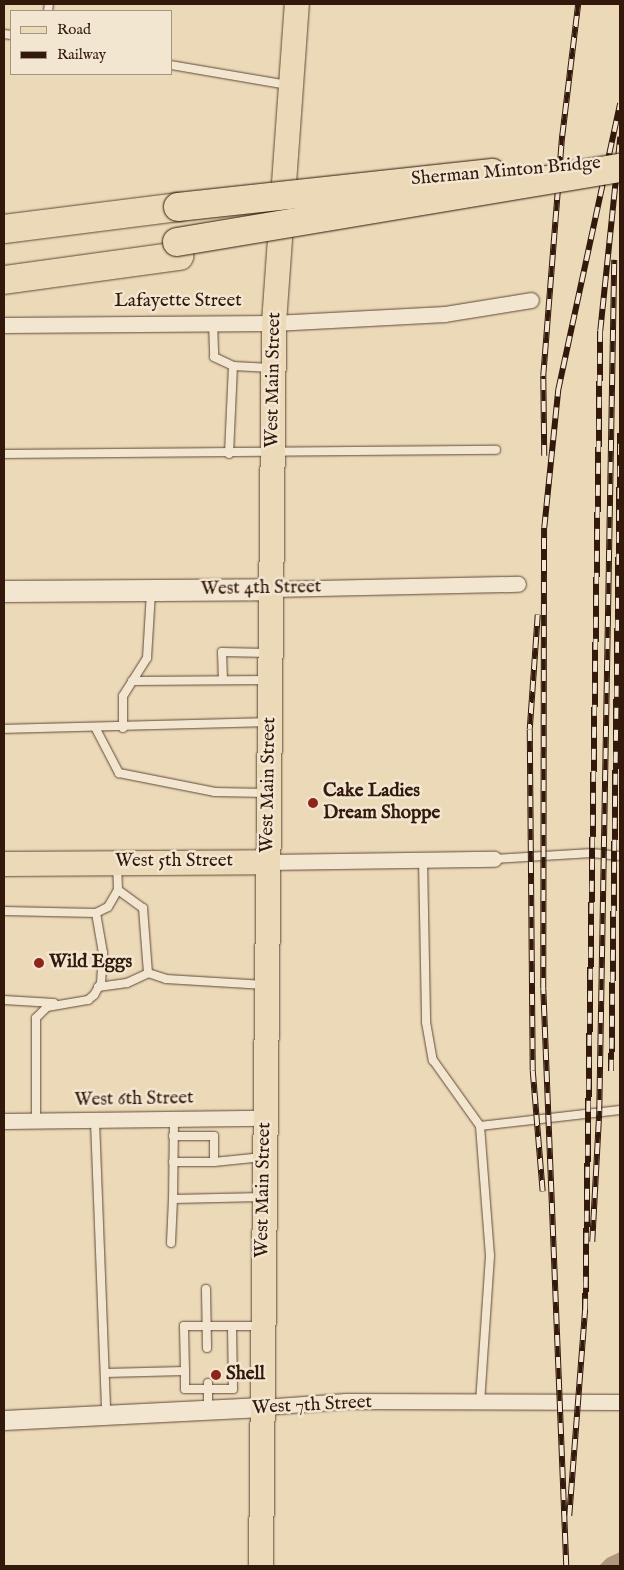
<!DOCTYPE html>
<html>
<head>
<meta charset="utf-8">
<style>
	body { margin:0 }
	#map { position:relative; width:624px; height:1570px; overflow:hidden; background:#ecd9b8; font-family:"IM FELL English",serif }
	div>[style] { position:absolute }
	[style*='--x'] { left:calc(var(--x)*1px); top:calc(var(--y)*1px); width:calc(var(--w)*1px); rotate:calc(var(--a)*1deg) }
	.water>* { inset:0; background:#ad987e }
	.roads { filter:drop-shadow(0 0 1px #604937) drop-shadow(0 0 1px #604937) }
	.service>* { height:8px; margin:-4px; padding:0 4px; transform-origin:4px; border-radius:4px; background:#f3e6d1 }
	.minor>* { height:15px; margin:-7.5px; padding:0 7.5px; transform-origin:7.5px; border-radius:7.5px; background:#f3e6d1 }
	.tertiary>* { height:19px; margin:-9.5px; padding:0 9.5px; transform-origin:9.5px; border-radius:9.5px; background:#f3e6d1 }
	.secondary>* { height:21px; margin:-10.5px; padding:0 10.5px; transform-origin:10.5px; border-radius:10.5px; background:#f3e6d1 }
	.primary>* { height:24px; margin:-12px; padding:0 12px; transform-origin:12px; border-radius:12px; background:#ecd9b8 }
	.motorway>* { height:28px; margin:-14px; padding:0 14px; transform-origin:14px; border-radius:14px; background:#ecd9b8 }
	.rail>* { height:5.5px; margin-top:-2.75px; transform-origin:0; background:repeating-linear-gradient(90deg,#f3e6d1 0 11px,#32190c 0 22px); box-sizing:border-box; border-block:1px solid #32190c }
	.bridges { filter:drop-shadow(0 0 1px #32190c) drop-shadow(0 0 1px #32190c) }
	.motorway-bridge>* { height:28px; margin:-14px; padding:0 14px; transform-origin:14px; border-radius:14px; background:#ecd9b8 }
	.dots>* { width:14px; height:14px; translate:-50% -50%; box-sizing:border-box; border:2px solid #f3e6d1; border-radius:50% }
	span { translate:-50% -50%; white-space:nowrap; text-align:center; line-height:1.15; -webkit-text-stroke:5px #f3e6d1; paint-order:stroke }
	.street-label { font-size:19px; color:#32190c }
	.poi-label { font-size:19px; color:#32190c; font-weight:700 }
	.left { translate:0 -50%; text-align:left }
	.frame { position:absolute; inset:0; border:5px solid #32190c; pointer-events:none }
	.legend { position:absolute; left:10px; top:10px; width:162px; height:65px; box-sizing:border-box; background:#f3e6d1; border:1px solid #a69482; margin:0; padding:6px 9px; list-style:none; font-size:15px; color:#32190c }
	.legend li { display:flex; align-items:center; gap:10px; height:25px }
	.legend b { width:25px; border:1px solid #a69482 }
</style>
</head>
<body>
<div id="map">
	<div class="water">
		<div style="clip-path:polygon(620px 1552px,620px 1566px,599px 1566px,607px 1558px)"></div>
	</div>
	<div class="roads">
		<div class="service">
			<div style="--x:48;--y:11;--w:7;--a:-82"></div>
			<div style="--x:4;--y:34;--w:7;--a:8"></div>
			<div style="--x:171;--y:65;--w:119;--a:9.7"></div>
			<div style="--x:213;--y:322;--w:35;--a:88"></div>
			<div style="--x:214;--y:357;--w:21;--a:25"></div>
			<div style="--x:233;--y:366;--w:38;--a:3"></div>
			<div style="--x:4;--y:454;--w:492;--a:-0.5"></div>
			<div style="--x:229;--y:454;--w:88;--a:-87.4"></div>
			<div style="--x:223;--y:680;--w:28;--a:-92"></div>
			<div style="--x:222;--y:652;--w:46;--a:1.2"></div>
			<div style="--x:132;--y:681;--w:135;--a:-0.4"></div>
			<div style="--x:123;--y:728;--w:32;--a:-90"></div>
			<div style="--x:123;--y:696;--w:45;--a:-57.7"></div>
			<div style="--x:147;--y:658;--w:66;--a:-86.5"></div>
			<div style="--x:4;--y:729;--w:263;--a:-1.5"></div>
			<div style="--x:96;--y:729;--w:50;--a:62.4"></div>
			<div style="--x:119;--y:773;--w:98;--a:11.2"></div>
			<div style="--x:215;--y:792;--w:52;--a:1.1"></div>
			<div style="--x:494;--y:859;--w:98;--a:-3.5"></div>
			<div style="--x:592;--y:853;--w:28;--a:6"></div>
			<div style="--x:423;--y:860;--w:162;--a:88.9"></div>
			<div style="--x:426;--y:1022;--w:39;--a:80"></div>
			<div style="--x:433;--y:1060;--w:81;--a:54.5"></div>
			<div style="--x:480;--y:1126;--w:130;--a:85.6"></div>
			<div style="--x:490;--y:1256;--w:147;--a:93.9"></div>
			<div style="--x:118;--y:890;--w:31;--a:36"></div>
			<div style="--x:143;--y:908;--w:65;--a:85.6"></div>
			<div style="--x:148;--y:973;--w:19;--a:18"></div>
			<div style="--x:166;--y:979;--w:99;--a:3.5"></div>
			<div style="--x:4;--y:911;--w:92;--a:1.2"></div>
			<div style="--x:96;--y:913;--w:13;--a:-27"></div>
			<div style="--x:108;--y:907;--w:20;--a:-60"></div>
			<div style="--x:118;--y:890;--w:23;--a:-92"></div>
			<div style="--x:98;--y:987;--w:29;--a:-8"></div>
			<div style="--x:127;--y:983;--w:23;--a:-25"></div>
			<div style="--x:4;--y:1000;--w:50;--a:3.4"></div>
			<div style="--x:174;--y:1120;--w:79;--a:90.7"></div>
			<div style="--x:173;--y:1199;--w:90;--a:-1.3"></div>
			<div style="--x:36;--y:1121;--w:103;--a:-90"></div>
			<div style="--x:36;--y:1018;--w:16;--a:-45"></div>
			<div style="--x:47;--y:1007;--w:42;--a:-9.7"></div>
			<div style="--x:88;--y:1000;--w:8;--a:-40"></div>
			<div style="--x:94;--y:995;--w:14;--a:-60"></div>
			<div style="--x:101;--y:983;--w:30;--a:-86"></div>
			<div style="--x:103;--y:953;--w:41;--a:-99.9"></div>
			<div style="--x:95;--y:1121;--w:293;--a:87.8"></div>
			<div style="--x:480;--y:1126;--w:141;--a:-6.5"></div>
			<div style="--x:173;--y:1136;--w:41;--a:0"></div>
			<div style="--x:214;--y:1136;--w:26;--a:90"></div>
			<div style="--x:214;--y:1162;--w:49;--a:-5.8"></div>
			<div style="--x:173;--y:1162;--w:41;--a:0"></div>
			<div style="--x:171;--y:1243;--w:44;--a:-87.4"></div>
			<div style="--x:206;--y:1289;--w:59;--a:89"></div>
			<div style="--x:185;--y:1371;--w:18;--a:90"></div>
			<div style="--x:185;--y:1389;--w:48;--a:0"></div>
			<div style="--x:233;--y:1389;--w:62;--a:-90.9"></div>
			<div style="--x:105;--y:1373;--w:80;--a:-1.4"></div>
			<div style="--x:185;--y:1371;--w:45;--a:-91.3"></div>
			<div style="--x:184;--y:1326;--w:76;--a:0"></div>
			<div style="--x:233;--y:1375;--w:28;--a:0"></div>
			<div style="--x:208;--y:1383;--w:28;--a:90"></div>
		</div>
		<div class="minor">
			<div style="--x:4;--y:325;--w:270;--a:-0.4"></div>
			<div style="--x:274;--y:323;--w:171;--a:-3"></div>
			<div style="--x:445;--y:314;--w:87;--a:-9.2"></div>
			<div style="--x:271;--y:589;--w:247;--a:-1.2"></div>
			<div style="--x:268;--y:862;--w:226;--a:-0.8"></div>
			<div style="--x:4;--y:1121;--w:261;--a:-0.7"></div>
			<div style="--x:262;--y:1407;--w:84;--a:-4.1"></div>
			<div style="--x:346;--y:1401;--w:274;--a:0.2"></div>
		</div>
		<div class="tertiary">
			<div style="--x:4;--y:1420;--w:258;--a:-2.9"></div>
		</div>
		<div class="secondary">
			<div style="--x:4;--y:591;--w:267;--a:-0.4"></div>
		</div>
		<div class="primary">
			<div style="--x:4;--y:864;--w:264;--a:-0.4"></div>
			<div style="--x:261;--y:1566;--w:1243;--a:-89.4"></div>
			<div style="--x:274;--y:323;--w:320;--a:-85.9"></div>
		</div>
		<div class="motorway">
			<div style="--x:4;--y:229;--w:175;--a:-7.2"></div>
			<div style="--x:4;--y:280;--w:177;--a:-7.8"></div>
		</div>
	</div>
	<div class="rail">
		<div style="--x:544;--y:456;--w:80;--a:-90.7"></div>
		<div style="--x:543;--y:376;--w:241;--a:-85.5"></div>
		<div style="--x:562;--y:136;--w:133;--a:-83.1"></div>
		<div style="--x:538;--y:615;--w:115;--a:94"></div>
		<div style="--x:530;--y:730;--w:341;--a:89.5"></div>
		<div style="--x:533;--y:1071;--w:121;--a:85.3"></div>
		<div style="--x:611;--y:1071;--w:638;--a:-89.19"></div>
		<div style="--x:592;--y:1242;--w:131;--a:-86.9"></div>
		<div style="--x:599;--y:1111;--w:851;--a:-88.99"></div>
		<div style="--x:569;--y:1516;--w:207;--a:-85.6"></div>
		<div style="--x:585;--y:1310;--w:979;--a:-89.12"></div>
		<div style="--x:600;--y:331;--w:195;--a:-84.1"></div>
		<div style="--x:566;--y:1566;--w:577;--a:-92.28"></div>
		<div style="--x:543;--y:989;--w:461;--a:-89.9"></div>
		<div style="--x:544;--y:528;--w:139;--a:-84.2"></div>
		<div style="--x:558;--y:390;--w:293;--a:-77.8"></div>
	</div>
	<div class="bridges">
		<div class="motorway-bridge">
			<div style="--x:178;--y:207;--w:316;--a:-6.2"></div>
			<div style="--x:177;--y:242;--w:449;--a:-9.5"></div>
		</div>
	</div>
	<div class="dots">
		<div style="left:313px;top:803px;background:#8f2418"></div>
		<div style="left:39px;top:963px;background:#8f2418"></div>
		<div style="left:216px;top:1375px;background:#8f2418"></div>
	</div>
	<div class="street-label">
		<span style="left:506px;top:172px;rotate:-5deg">Sherman Minton Bridge</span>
		<span style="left:178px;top:302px">Lafayette Street</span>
		<span style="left:274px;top:380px;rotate:-89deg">West Main Street</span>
		<span style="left:261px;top:589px;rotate:-1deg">West 4th Street</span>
		<span style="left:269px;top:785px;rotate:-89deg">West Main Street</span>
		<span style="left:174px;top:862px">West 5th Street</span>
		<span style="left:134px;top:1100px;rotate:-1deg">West 6th Street</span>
		<span style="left:264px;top:1190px;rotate:-89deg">West Main Street</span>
		<span style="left:312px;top:1406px;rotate:-3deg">West 7th Street</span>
	</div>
	<div class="poi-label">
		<span class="left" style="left:323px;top:803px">Cake Ladies<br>Dream Shoppe</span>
		<span class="left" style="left:49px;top:963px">Wild Eggs</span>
		<span class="left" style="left:226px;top:1375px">Shell</span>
	</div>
	<div class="frame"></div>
	<ul class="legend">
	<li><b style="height:6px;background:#ecd9b8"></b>Road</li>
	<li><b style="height:6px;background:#32190c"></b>Railway</li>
	</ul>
</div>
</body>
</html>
